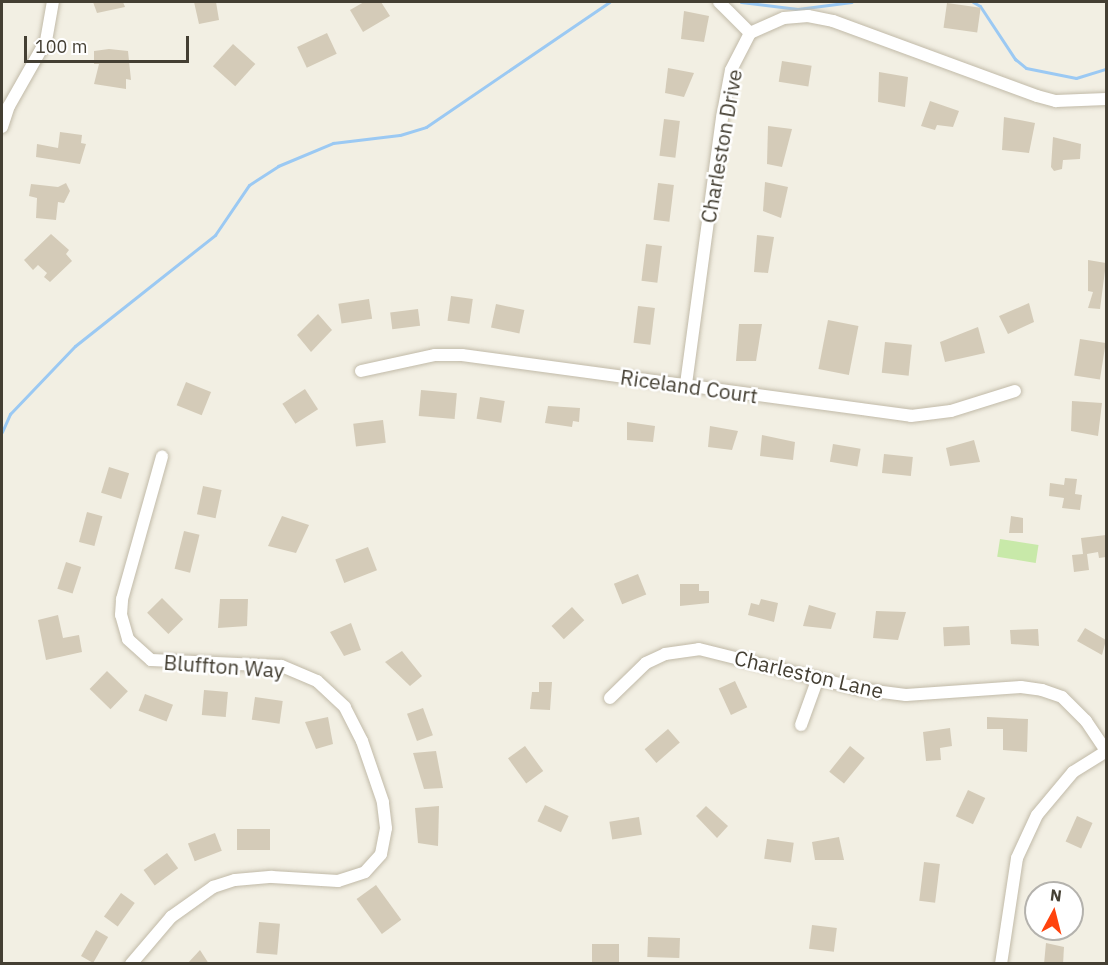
<!DOCTYPE html>
<html>
<head>
<meta charset="utf-8">
<style>
	body { margin:0 }
	#map { position:relative; width:1108px; height:965px; overflow:hidden; background:#f2efe3; font-family:"IBM Plex Sans",sans-serif }
	div>[style] { position:absolute }
	[style*='--x'] { left:calc(var(--x)*1px); top:calc(var(--y)*1px); width:calc(var(--w)*1px); rotate:calc(var(--a)*1deg) }
	.green>* { inset:0; background:#c8e9a9; transform-origin:0 0 }
	.stream>* { height:3px; margin:-1.5px; padding:0 1.5px; transform-origin:1.5px; border-radius:1.5px; background:#9bc9f3 }
	.building>* { inset:0; background:#d4cbb8; transform-origin:0 0 }
	.roads { filter:drop-shadow(0 0 2px #c1baa8) drop-shadow(0 0 2px #c1baa8) }
	.minor>* { height:12px; margin:-6px; padding:0 6px; transform-origin:6px; border-radius:6px; background:#fff }
	span { translate:-50% -50%; white-space:nowrap; text-align:center; line-height:1.15; -webkit-text-stroke:5px #fff; paint-order:stroke }
	.street-label { font-size:21px; color:#443f33 }
	.frame { position:absolute; inset:0; border:3px solid #443f33; pointer-events:none }
	.north { position:absolute; left:1024px; top:881px; width:60px; height:60px; box-sizing:border-box; background:#fff; border:2px solid #b4b2ad; border-radius:50%; rotate:7deg; font-size:16px; font-weight:700; line-height:24px; text-align:center; color:#443f33 }
	.north::after { content:''; display:block; margin:auto; width:21px; height:27px; background:#ff430d; clip-path:polygon(50% 0,100% 100%,50% 72%,0 100%) }
	.scale { position:absolute; left:24px; top:36px; width:165px; height:27px; box-sizing:border-box; border:3px solid #443f33; border-top:0; padding-left:8px; font-size:18px; line-height:21px; white-space:nowrap; color:#443f33; -webkit-text-stroke:4px #fff; paint-order:stroke }
</style>
</head>
<body>
<div id="map">
	<div class="green">
		<div style="left:1000px;top:539px;width:39px;height:18px;rotate:9deg"></div>
	</div>
	<div class="stream">
		<div style="--x:741;--y:2;--w:57;--a:7"></div>
		<div style="--x:798;--y:9;--w:54;--a:-7.4"></div>
		<div style="--x:973;--y:2;--w:8;--a:30"></div>
		<div style="--x:980;--y:6;--w:64;--a:56.6"></div>
		<div style="--x:1015;--y:59;--w:14;--a:39"></div>
		<div style="--x:1026;--y:68;--w:51;--a:11.3"></div>
		<div style="--x:1076;--y:78;--w:31;--a:-17"></div>
		<div style="--x:2;--y:432;--w:20;--a:-66"></div>
		<div style="--x:10;--y:414;--w:94;--a:-46.3"></div>
		<div style="--x:75;--y:346;--w:179;--a:-38.4"></div>
		<div style="--x:215;--y:235;--w:60;--a:-55.8"></div>
		<div style="--x:249;--y:185;--w:35;--a:-33"></div>
		<div style="--x:278;--y:166;--w:60;--a:-22.7"></div>
		<div style="--x:333;--y:143;--w:67;--a:-6.8"></div>
		<div style="--x:400;--y:135;--w:27;--a:-17"></div>
		<div style="--x:426;--y:127;--w:222;--a:-34.3"></div>
	</div>
	<div class="building">
		<div style="clip-path:polygon(93px 2px,123px 2px,125px 7px,97px 13px)"></div>
		<div style="clip-path:polygon(194px 2px,216px 2px,219px 20px,199px 24px)"></div>
		<div style="clip-path:polygon(364px 2px,381px 2px,390px 16px,363px 32px,350px 10px)"></div>
		<div style="left:947px;top:3px;width:34px;height:25px;rotate:8deg"></div>
		<div style="clip-path:polygon(684px 11px,709px 16px,704px 42px,681px 39px)"></div>
		<div style="left:327px;top:33px;width:23px;height:33px;rotate:65deg"></div>
		<div style="left:233px;top:44px;width:30px;height:30px;rotate:42deg"></div>
		<div style="clip-path:polygon(109px 49px,128px 51px,131px 80px,126px 79px,126px 89px,94px 84px,99px 64px,94px 64px,94px 51px)"></div>
		<div style="left:782px;top:61px;width:30px;height:21px;rotate:9deg"></div>
		<div style="clip-path:polygon(668px 68px,694px 73px,684px 97px,665px 93px)"></div>
		<div style="clip-path:polygon(879px 72px,908px 77px,905px 107px,878px 102px)"></div>
		<div style="clip-path:polygon(930px 101px,959px 111px,953px 127px,937px 125px,935px 130px,921px 126px)"></div>
		<div style="clip-path:polygon(1004px 117px,1035px 123px,1029px 153px,1002px 150px)"></div>
		<div style="left:664px;top:119px;width:16px;height:37px;rotate:7deg"></div>
		<div style="clip-path:polygon(768px 126px,792px 129px,782px 167px,767px 164px)"></div>
		<div style="clip-path:polygon(60px 132px,82px 135px,81px 143px,86px 144px,80px 164px,36px 157px,37px 144px,58px 148px)"></div>
		<div style="clip-path:polygon(1053px 137px,1081px 144px,1080px 159px,1063px 160px,1062px 169px,1054px 171px,1051px 167px)"></div>
		<div style="clip-path:polygon(765px 182px,788px 187px,781px 218px,763px 211px)"></div>
		<div style="clip-path:polygon(66px 183px,70px 191px,64px 203px,58px 202px,56px 220px,36px 218px,37px 198px,29px 196px,31px 184px,58px 187px)"></div>
		<div style="left:658px;top:183px;width:16px;height:37px;rotate:7deg"></div>
		<div style="clip-path:polygon(51px 234px,69px 250px,66px 254px,72px 261px,50px 282px,44px 277px,47px 273px,38px 265px,33px 270px,24px 260px)"></div>
		<div style="clip-path:polygon(757px 235px,774px 237px,768px 273px,754px 272px)"></div>
		<div style="left:646px;top:244px;width:16px;height:37px;rotate:7deg"></div>
		<div style="clip-path:polygon(1088px 260px,1106px 263px,1100px 309px,1088px 308px,1093px 292px,1088px 291px)"></div>
		<div style="left:451px;top:296px;width:22px;height:25px;rotate:8deg"></div>
		<div style="left:369px;top:299px;width:20px;height:31px;rotate:81deg"></div>
		<div style="clip-path:polygon(1029px 303px,1034px 322px,1008px 334px,999px 316px)"></div>
		<div style="left:496px;top:304px;width:29px;height:24px;rotate:12deg"></div>
		<div style="left:638px;top:306px;width:17px;height:37px;rotate:7deg"></div>
		<div style="left:418px;top:309px;width:17px;height:28px;rotate:83deg"></div>
		<div style="clip-path:polygon(318px 314px,332px 330px,311px 352px,297px 335px)"></div>
		<div style="left:828px;top:320px;width:31px;height:50px;rotate:11deg"></div>
		<div style="clip-path:polygon(739px 324px,762px 324px,756px 361px,736px 361px)"></div>
		<div style="clip-path:polygon(978px 327px,985px 353px,945px 362px,940px 342px)"></div>
		<div style="left:1080px;top:339px;width:26px;height:37px;rotate:9deg"></div>
		<div style="left:885px;top:342px;width:27px;height:31px;rotate:6deg"></div>
		<div style="left:186px;top:382px;width:27px;height:25px;rotate:22deg"></div>
		<div style="left:305px;top:389px;width:24px;height:27px;rotate:57deg"></div>
		<div style="left:421px;top:390px;width:36px;height:26px;rotate:5deg"></div>
		<div style="left:480px;top:397px;width:25px;height:22px;rotate:9deg"></div>
		<div style="clip-path:polygon(1072px 401px,1102px 403px,1098px 436px,1071px 431px)"></div>
		<div style="clip-path:polygon(548px 406px,580px 408px,579px 422px,573px 421px,572px 427px,545px 423px)"></div>
		<div style="left:383px;top:420px;width:23px;height:30px;rotate:83deg"></div>
		<div style="clip-path:polygon(627px 422px,655px 426px,653px 442px,627px 440px)"></div>
		<div style="clip-path:polygon(710px 426px,738px 431px,732px 450px,708px 447px)"></div>
		<div style="clip-path:polygon(762px 435px,795px 442px,793px 460px,760px 456px)"></div>
		<div style="clip-path:polygon(974px 440px,980px 462px,950px 466px,946px 448px)"></div>
		<div style="left:833px;top:444px;width:28px;height:18px;rotate:10deg"></div>
		<div style="left:884px;top:454px;width:29px;height:19px;rotate:6deg"></div>
		<div style="left:109px;top:467px;width:21px;height:27px;rotate:17deg"></div>
		<div style="clip-path:polygon(1065px 478px,1077px 479px,1075px 494px,1082px 495px,1080px 510px,1062px 508px,1064px 498px,1049px 496px,1050px 483px,1064px 485px)"></div>
		<div style="left:203px;top:486px;width:19px;height:29px;rotate:12deg"></div>
		<div style="left:87px;top:512px;width:16px;height:31px;rotate:15deg"></div>
		<div style="clip-path:polygon(282px 516px,309px 525px,296px 553px,268px 546px)"></div>
		<div style="clip-path:polygon(1011px 516px,1023px 518px,1023px 533px,1009px 533px)"></div>
		<div style="left:184px;top:531px;width:16px;height:39px;rotate:14deg"></div>
		<div style="clip-path:polygon(1106px 535px,1106px 557px,1099px 558px,1098px 552px,1087px 554px,1089px 570px,1074px 572px,1072px 555px,1083px 554px,1081px 538px)"></div>
		<div style="left:368px;top:547px;width:25px;height:35px;rotate:69deg"></div>
		<div style="left:66px;top:562px;width:16px;height:28px;rotate:18deg"></div>
		<div style="left:638px;top:574px;width:22px;height:26px;rotate:68deg"></div>
		<div style="clip-path:polygon(680px 584px,699px 584px,699px 591px,709px 591px,709px 603px,680px 606px)"></div>
		<div style="left:162px;top:598px;width:30px;height:21px;rotate:45deg"></div>
		<div style="clip-path:polygon(220px 599px,248px 599px,247px 626px,218px 628px)"></div>
		<div style="clip-path:polygon(761px 599px,778px 603px,774px 622px,748px 615px,751px 603px,759px 605px)"></div>
		<div style="clip-path:polygon(809px 605px,836px 613px,831px 629px,803px 626px)"></div>
		<div style="left:572px;top:607px;width:18px;height:28px;rotate:47deg"></div>
		<div style="clip-path:polygon(876px 611px,906px 612px,898px 640px,873px 638px)"></div>
		<div style="clip-path:polygon(58px 615px,63px 638px,79px 635px,82px 652px,46px 660px,38px 620px)"></div>
		<div style="clip-path:polygon(351px 623px,361px 650px,344px 656px,330px 632px)"></div>
		<div style="left:969px;top:626px;width:19px;height:26px;rotate:87deg"></div>
		<div style="clip-path:polygon(1085px 628px,1106px 640px,1102px 655px,1077px 641px)"></div>
		<div style="clip-path:polygon(1038px 629px,1039px 646px,1011px 644px,1010px 630px)"></div>
		<div style="clip-path:polygon(402px 651px,422px 676px,410px 686px,385px 662px)"></div>
		<div style="left:107px;top:671px;width:29px;height:25px;rotate:44deg"></div>
		<div style="left:735px;top:681px;width:29px;height:18px;rotate:65deg"></div>
		<div style="clip-path:polygon(539px 682px,552px 682px,550px 710px,530px 709px,532px 692px,539px 692px)"></div>
		<div style="left:204px;top:690px;width:24px;height:25px;rotate:5deg"></div>
		<div style="left:145px;top:694px;width:30px;height:18px;rotate:21deg"></div>
		<div style="left:255px;top:697px;width:28px;height:23px;rotate:8deg"></div>
		<div style="left:423px;top:708px;width:29px;height:17px;rotate:70deg"></div>
		<div style="clip-path:polygon(328px 717px,333px 744px,316px 749px,305px 722px)"></div>
		<div style="clip-path:polygon(987px 717px,1028px 719px,1027px 752px,1003px 750px,1003px 729px,987px 729px)"></div>
		<div style="clip-path:polygon(950px 728px,952px 746px,940px 748px,941px 760px,926px 761px,923px 732px)"></div>
		<div style="left:668px;top:729px;width:18px;height:31px;rotate:49deg"></div>
		<div style="left:525px;top:746px;width:31px;height:21px;rotate:54deg"></div>
		<div style="left:850px;top:746px;width:19px;height:33px;rotate:39deg"></div>
		<div style="clip-path:polygon(436px 751px,443px 788px,424px 789px,413px 753px)"></div>
		<div style="left:968px;top:790px;width:19px;height:29px;rotate:25deg"></div>
		<div style="left:545px;top:805px;width:26px;height:18px;rotate:25deg"></div>
		<div style="clip-path:polygon(439px 806px,438px 846px,418px 843px,415px 808px)"></div>
		<div style="clip-path:polygon(706px 806px,728px 826px,717px 838px,696px 816px)"></div>
		<div style="left:1077px;top:816px;width:17px;height:28px;rotate:24deg"></div>
		<div style="left:639px;top:817px;width:18px;height:30px;rotate:81deg"></div>
		<div style="left:270px;top:829px;width:21px;height:33px;rotate:90deg"></div>
		<div style="left:215px;top:833px;width:19px;height:29px;rotate:69deg"></div>
		<div style="clip-path:polygon(839px 837px,844px 860px,815px 860px,812px 842px)"></div>
		<div style="left:767px;top:839px;width:27px;height:20px;rotate:8deg"></div>
		<div style="left:167px;top:853px;width:19px;height:29px;rotate:54deg"></div>
		<div style="left:924px;top:862px;width:16px;height:39px;rotate:7deg"></div>
		<div style="left:376px;top:885px;width:43px;height:24px;rotate:54deg"></div>
		<div style="clip-path:polygon(1050px 886px,1067px 889px,1066px 893px,1049px 893px)"></div>
		<div style="left:121px;top:893px;width:17px;height:29px;rotate:36deg"></div>
		<div style="left:259px;top:922px;width:21px;height:31px;rotate:5deg"></div>
		<div style="left:812px;top:925px;width:25px;height:24px;rotate:7deg"></div>
		<div style="left:96px;top:930px;width:14px;height:30px;rotate:30deg"></div>
		<div style="left:648px;top:937px;width:32px;height:20px;rotate:2deg"></div>
		<div style="clip-path:polygon(1046px 943px,1064px 947px,1063px 964px,1044px 964px)"></div>
		<div style="left:619px;top:944px;width:19px;height:27px;rotate:90deg"></div>
		<div style="clip-path:polygon(200px 950px,209px 964px,187px 964px)"></div>
	</div>
	<div class="roads">
		<div class="minor">
			<div style="--x:719;--y:2;--w:44;--a:45"></div>
			<div style="--x:2;--y:127;--w:22;--a:-72"></div>
			<div style="--x:9;--y:106;--w:75;--a:-60.4"></div>
			<div style="--x:46;--y:41;--w:40;--a:-80"></div>
			<div style="--x:361;--y:371;--w:76;--a:-12.2"></div>
			<div style="--x:435;--y:355;--w:27;--a:0"></div>
			<div style="--x:462;--y:355;--w:453;--a:7.7"></div>
			<div style="--x:911;--y:416;--w:40;--a:-7.1"></div>
			<div style="--x:951;--y:411;--w:67;--a:-17.4"></div>
			<div style="--x:686;--y:384;--w:268;--a:-82.3"></div>
			<div style="--x:722;--y:118;--w:49;--a:-79.4"></div>
			<div style="--x:731;--y:70;--w:42;--a:-62.8"></div>
			<div style="--x:750;--y:33;--w:37;--a:-24"></div>
			<div style="--x:784;--y:18;--w:24;--a:-5"></div>
			<div style="--x:808;--y:16;--w:25;--a:11"></div>
			<div style="--x:833;--y:21;--w:217;--a:20.2"></div>
			<div style="--x:1037;--y:96;--w:20;--a:15"></div>
			<div style="--x:1056;--y:101;--w:50;--a:-2.3"></div>
			<div style="--x:610;--y:698;--w:50;--a:-44.2"></div>
			<div style="--x:646;--y:663;--w:21;--a:-25"></div>
			<div style="--x:665;--y:654;--w:34;--a:-8"></div>
			<div style="--x:699;--y:649;--w:165;--a:14"></div>
			<div style="--x:859;--y:689;--w:47;--a:7.3"></div>
			<div style="--x:906;--y:695;--w:115;--a:-4"></div>
			<div style="--x:1021;--y:687;--w:21;--a:8"></div>
			<div style="--x:1042;--y:690;--w:21;--a:19"></div>
			<div style="--x:1062;--y:697;--w:34;--a:45"></div>
			<div style="--x:1086;--y:721;--w:36;--a:56"></div>
			<div style="--x:801;--y:725;--w:50;--a:-70.1"></div>
			<div style="--x:131;--y:964;--w:62;--a:-49.6"></div>
			<div style="--x:171;--y:917;--w:52;--a:-35.5"></div>
			<div style="--x:213;--y:887;--w:23;--a:-18"></div>
			<div style="--x:235;--y:880;--w:37;--a:-5"></div>
			<div style="--x:272;--y:877;--w:66;--a:3.5"></div>
			<div style="--x:338;--y:881;--w:28;--a:-18"></div>
			<div style="--x:365;--y:872;--w:24;--a:-48"></div>
			<div style="--x:381;--y:854;--w:26;--a:-79"></div>
			<div style="--x:386;--y:828;--w:26;--a:-97"></div>
			<div style="--x:383;--y:802;--w:65;--a:-109"></div>
			<div style="--x:362;--y:741;--w:38;--a:-117"></div>
			<div style="--x:345;--y:707;--w:38;--a:-137"></div>
			<div style="--x:317;--y:681;--w:39;--a:-157"></div>
			<div style="--x:281;--y:666;--w:130;--a:-177.4"></div>
			<div style="--x:151;--y:660;--w:31;--a:-138"></div>
			<div style="--x:128;--y:639;--w:25;--a:-106"></div>
			<div style="--x:121;--y:615;--w:16;--a:-86"></div>
			<div style="--x:122;--y:599;--w:148;--a:-74.3"></div>
			<div style="--x:1001;--y:964;--w:107;--a:-81.4"></div>
			<div style="--x:1017;--y:858;--w:47;--a:-65.1"></div>
			<div style="--x:1037;--y:815;--w:56;--a:-50.1"></div>
			<div style="--x:1073;--y:772;--w:39;--a:-32"></div>
		</div>
	</div>
	<div class="street-label">
		<span style="left:721px;top:146px;rotate:-80deg">Charleston Drive</span>
		<span style="left:689px;top:386px;rotate:8deg">Riceland Court</span>
		<span style="left:224px;top:666px;rotate:4deg">Bluffton Way</span>
		<span style="left:809px;top:674px;rotate:13deg">Charleston Lane</span>
	</div>
	<div class="frame"></div>
	<div class="north">N</div>
	<div class="scale">100 m</div>
</div>
</body>
</html>
